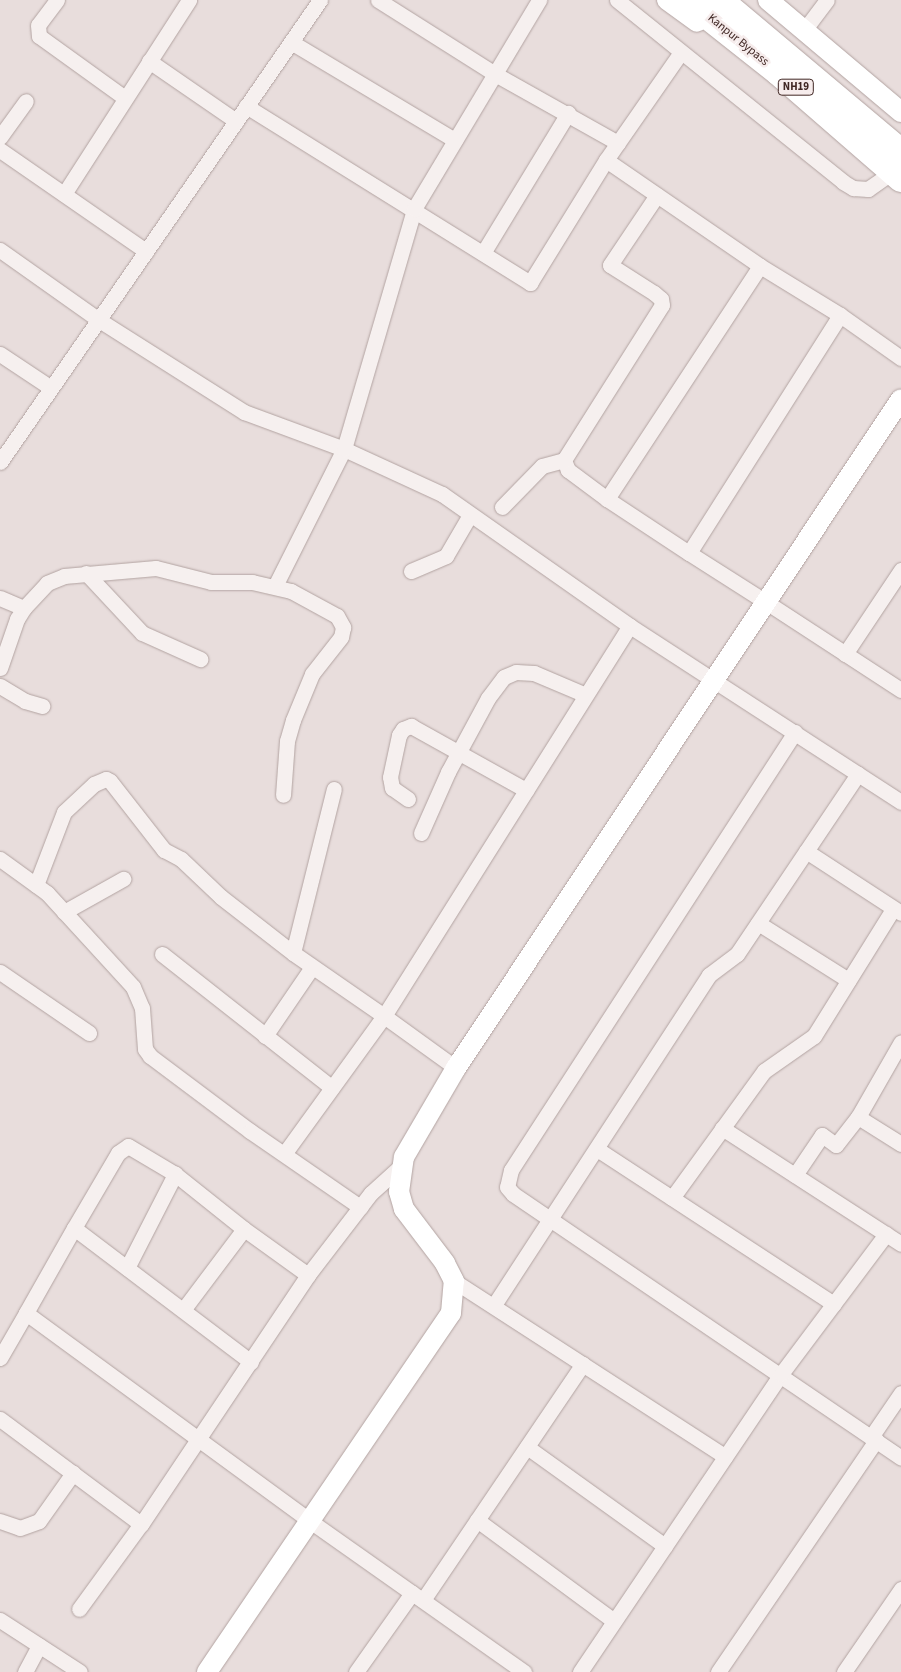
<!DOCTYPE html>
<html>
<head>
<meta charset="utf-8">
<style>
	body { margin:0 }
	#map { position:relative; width:901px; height:1672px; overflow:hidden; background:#e8dddc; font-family:"Source Sans 3",sans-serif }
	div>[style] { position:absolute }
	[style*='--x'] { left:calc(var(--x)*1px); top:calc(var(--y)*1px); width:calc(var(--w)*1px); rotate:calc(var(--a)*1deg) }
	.roads { filter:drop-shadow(0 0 1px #b2a3a1) drop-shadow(0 0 1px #b2a3a1) }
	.street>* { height:15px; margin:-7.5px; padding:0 7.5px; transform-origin:7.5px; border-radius:7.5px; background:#f6f0ef }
	.secondary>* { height:20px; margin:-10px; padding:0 10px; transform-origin:10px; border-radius:10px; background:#fff }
	.highway>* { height:26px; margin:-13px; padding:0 13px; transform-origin:13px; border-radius:13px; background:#fff }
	span { translate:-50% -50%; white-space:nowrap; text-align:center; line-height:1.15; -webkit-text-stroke:5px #f6ecec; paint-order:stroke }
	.shield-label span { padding:1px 4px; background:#f6ecec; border:1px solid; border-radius:4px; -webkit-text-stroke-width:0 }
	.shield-label { font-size:11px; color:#402724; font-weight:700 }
	.street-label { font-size:12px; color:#402724 }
</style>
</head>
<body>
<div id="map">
	<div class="roads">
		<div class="street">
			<div style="--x:57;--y:0;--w:31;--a:127"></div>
			<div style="--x:38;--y:25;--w:11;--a:85"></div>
			<div style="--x:39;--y:36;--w:106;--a:35.8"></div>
			<div style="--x:378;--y:0;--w:138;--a:32.3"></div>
			<div style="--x:495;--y:74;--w:141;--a:29.3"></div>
			<div style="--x:617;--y:0;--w:290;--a:38.8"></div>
			<div style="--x:843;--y:182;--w:12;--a:31"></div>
			<div style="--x:853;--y:188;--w:15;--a:4"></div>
			<div style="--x:868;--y:189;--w:19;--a:-35"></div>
			<div style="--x:805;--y:29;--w:36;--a:-53"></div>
			<div style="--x:291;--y:42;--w:191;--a:30.9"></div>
			<div style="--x:149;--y:61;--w:106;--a:34.6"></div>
			<div style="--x:246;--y:106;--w:335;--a:31.9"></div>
			<div style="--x:530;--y:283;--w:145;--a:-58.3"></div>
			<div style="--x:606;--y:160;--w:131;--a:-55.2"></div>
			<div style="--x:0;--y:137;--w:44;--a:-54.2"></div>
			<div style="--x:0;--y:150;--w:178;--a:34.7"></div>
			<div style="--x:606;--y:160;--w:187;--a:34.5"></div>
			<div style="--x:64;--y:194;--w:231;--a:-57.2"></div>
			<div style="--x:0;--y:250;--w:121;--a:35.3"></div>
			<div style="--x:99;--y:320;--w:172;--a:32.4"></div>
			<div style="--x:244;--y:412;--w:107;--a:20.3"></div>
			<div style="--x:344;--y:449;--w:108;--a:24.7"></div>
			<div style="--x:442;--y:494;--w:230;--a:35.1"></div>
			<div style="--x:630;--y:626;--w:323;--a:33"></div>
			<div style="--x:483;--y:253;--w:164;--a:-58.7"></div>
			<div style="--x:840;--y:315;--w:75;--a:35.2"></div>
			<div style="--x:0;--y:354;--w:61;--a:33.7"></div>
			<div style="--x:0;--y:462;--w:562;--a:-55.29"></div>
			<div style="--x:607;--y:499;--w:49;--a:-143.4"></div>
			<div style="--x:568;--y:470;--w:11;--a:-112"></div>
			<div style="--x:564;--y:460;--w:183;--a:-57.7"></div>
			<div style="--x:662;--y:305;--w:6;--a:-99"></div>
			<div style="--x:661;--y:299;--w:9;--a:-139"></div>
			<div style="--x:654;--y:293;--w:52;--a:-147.5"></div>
			<div style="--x:610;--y:265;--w:84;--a:-56.1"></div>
			<div style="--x:502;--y:507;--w:57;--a:-45.7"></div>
			<div style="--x:542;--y:466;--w:23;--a:-15"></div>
			<div style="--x:689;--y:553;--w:282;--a:-57.6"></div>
			<div style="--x:840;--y:315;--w:94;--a:-148.5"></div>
			<div style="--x:760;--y:266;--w:279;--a:123.3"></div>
			<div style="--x:607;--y:499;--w:98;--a:33.4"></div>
			<div style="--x:689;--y:553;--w:91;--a:32.5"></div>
			<div style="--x:766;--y:602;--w:161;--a:33.1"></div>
			<div style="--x:411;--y:571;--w:38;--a:-23"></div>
			<div style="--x:446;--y:556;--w:48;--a:-59.7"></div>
			<div style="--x:86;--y:573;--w:82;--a:47"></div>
			<div style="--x:142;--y:633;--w:64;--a:24.1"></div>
			<div style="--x:275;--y:586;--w:153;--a:-63.3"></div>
			<div style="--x:344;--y:449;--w:250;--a:-73.7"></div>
			<div style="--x:414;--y:209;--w:244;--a:-59.1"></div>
			<div style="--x:0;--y:598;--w:26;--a:23"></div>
			<div style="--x:845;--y:654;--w:101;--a:-56.3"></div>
			<div style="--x:0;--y:668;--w:52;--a:-70.9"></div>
			<div style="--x:17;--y:619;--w:13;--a:-58"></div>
			<div style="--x:24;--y:608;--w:34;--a:-47"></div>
			<div style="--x:47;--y:583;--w:18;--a:-22"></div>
			<div style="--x:64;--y:576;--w:92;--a:-5"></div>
			<div style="--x:156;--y:568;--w:57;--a:14.3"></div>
			<div style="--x:211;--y:582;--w:41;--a:0"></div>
			<div style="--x:252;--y:582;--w:40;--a:13"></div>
			<div style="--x:291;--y:591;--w:52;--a:28.5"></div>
			<div style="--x:337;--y:616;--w:13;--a:61"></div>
			<div style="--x:343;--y:627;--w:10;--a:101"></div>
			<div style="--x:341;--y:637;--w:47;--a:128.1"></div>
			<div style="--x:312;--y:674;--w:50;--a:112.4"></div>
			<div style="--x:293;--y:720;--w:22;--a:106"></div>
			<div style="--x:287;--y:741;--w:54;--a:94.2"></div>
			<div style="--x:0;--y:686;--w:29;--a:31"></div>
			<div style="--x:25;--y:701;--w:18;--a:16"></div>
			<div style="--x:795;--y:732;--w:522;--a:122.96"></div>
			<div style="--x:511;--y:1170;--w:17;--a:103"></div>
			<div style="--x:507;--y:1187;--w:9;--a:49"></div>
			<div style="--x:513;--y:1194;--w:469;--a:34.2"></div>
			<div style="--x:408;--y:799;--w:19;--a:-145"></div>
			<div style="--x:392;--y:788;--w:11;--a:-100"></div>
			<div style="--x:390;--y:777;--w:43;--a:-77.9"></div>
			<div style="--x:399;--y:735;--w:7;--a:-56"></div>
			<div style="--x:403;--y:729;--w:9;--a:-21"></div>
			<div style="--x:411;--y:726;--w:132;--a:29.1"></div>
			<div style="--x:421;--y:833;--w:67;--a:-66.1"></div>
			<div style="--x:448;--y:772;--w:84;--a:-61.6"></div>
			<div style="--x:488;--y:698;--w:26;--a:-53"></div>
			<div style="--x:504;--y:677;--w:13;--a:-23"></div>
			<div style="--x:516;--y:672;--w:18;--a:3"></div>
			<div style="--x:534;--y:673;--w:56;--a:22.9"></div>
			<div style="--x:806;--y:851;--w:113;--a:33.1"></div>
			<div style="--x:0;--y:859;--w:58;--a:35.9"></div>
			<div style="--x:47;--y:893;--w:127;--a:47.5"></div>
			<div style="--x:133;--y:987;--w:23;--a:67"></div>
			<div style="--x:142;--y:1008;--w:41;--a:85.8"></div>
			<div style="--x:145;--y:1049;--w:9;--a:54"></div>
			<div style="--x:150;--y:1056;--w:125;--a:36.9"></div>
			<div style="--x:250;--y:1131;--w:134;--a:34.6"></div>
			<div style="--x:36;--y:885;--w:78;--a:-69"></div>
			<div style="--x:64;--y:812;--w:41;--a:-43"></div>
			<div style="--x:94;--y:784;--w:13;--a:-23"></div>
			<div style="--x:106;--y:779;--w:4;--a:27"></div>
			<div style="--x:110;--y:781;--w:88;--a:52"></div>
			<div style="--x:164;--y:850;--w:19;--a:28"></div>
			<div style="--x:181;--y:859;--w:55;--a:43.5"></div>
			<div style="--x:221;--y:897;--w:91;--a:37.9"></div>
			<div style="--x:293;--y:953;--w:111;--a:34.7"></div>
			<div style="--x:384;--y:1016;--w:170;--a:125.9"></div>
			<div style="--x:64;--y:912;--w:68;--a:-29.2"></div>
			<div style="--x:758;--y:923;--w:107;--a:32.3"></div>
			<div style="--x:293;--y:953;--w:169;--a:-76"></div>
			<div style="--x:162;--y:954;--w:216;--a:38.2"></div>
			<div style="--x:0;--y:972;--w:108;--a:34.4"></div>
			<div style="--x:265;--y:1036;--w:83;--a:-55.7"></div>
			<div style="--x:456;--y:1068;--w:89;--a:-144.2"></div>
			<div style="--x:384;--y:1016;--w:461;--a:-57.8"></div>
			<div style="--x:858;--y:1117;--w:51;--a:32.1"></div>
			<div style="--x:722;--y:1128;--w:213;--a:32.9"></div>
			<div style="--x:597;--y:1149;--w:283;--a:33.2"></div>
			<div style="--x:795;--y:1175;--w:48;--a:-56"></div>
			<div style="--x:822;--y:1135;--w:17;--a:36"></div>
			<div style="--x:836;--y:1145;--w:36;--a:-52"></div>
			<div style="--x:858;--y:1117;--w:86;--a:-60.2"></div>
			<div style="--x:672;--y:1198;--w:157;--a:-54.1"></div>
			<div style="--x:764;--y:1071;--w:61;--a:-35"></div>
			<div style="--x:814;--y:1036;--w:150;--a:-58.1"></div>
			<div style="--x:74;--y:1228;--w:87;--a:-59.6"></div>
			<div style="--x:118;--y:1153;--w:12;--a:-35"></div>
			<div style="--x:128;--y:1146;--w:55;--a:30.8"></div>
			<div style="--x:175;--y:1174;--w:88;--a:38.6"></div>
			<div style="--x:244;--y:1229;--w:79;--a:35.7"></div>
			<div style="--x:308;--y:1275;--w:300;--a:123.8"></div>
			<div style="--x:141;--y:1524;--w:105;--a:126.1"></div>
			<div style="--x:127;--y:1268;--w:106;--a:-62.9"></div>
			<div style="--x:308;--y:1275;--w:103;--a:-52.5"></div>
			<div style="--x:371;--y:1193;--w:42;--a:-42.1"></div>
			<div style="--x:454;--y:1281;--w:323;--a:32.9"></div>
			<div style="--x:494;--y:1305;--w:394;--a:-56.9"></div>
			<div style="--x:709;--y:975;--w:35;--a:-37"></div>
			<div style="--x:737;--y:954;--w:217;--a:-56.1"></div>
			<div style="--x:183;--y:1310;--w:101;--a:-53"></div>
			<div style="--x:0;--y:1358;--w:52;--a:-60"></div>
			<div style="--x:251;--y:1362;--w:222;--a:-142.9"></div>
			<div style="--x:74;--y:1228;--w:98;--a:119.5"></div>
			<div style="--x:26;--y:1313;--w:352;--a:36.2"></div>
			<div style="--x:310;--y:1521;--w:262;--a:35.2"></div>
			<div style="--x:0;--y:1419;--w:176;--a:36.7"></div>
			<div style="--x:871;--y:1437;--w:53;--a:-55.7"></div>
			<div style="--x:527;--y:1447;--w:170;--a:35.7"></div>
			<div style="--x:477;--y:1520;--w:170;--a:36.4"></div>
			<div style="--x:0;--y:1521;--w:21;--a:19"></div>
			<div style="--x:20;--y:1528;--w:20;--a:-20"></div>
			<div style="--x:39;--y:1521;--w:59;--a:-54.7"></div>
			<div style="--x:423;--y:1600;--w:285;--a:-55.9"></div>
			<div style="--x:0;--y:1620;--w:95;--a:33"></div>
			<div style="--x:25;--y:1672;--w:30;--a:-62"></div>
			<div style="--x:356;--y:1672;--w:97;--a:-54.7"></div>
			<div style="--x:580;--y:1672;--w:359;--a:-56"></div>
			<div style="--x:781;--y:1374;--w:175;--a:-53.1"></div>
			<div style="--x:718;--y:1672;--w:281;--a:-55.7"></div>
			<div style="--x:844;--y:1672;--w:101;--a:-55.5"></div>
		</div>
		<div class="secondary">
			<div style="--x:667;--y:0;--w:37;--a:36"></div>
			<div style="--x:768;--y:0;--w:174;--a:40.1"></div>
			<div style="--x:207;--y:1672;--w:434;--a:-55.8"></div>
			<div style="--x:451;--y:1313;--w:32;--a:-85"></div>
			<div style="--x:454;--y:1281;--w:20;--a:-117"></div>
			<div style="--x:445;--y:1263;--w:68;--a:-127.2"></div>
			<div style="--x:404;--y:1209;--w:18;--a:-106"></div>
			<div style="--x:399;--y:1192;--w:35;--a:-82"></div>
			<div style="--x:404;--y:1157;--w:103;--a:-59.7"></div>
			<div style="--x:456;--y:1068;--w:803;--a:-56.37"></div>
		</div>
		<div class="highway">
			<div style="--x:687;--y:0;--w:117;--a:38.4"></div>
			<div style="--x:779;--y:73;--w:162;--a:41"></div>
			<div style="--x:720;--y:0;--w:236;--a:40"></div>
		</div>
	</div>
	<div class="shield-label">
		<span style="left:796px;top:87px">NH19</span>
	</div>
	<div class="street-label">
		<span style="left:738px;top:40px;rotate:39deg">Kanpur Bypass</span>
	</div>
</div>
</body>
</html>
